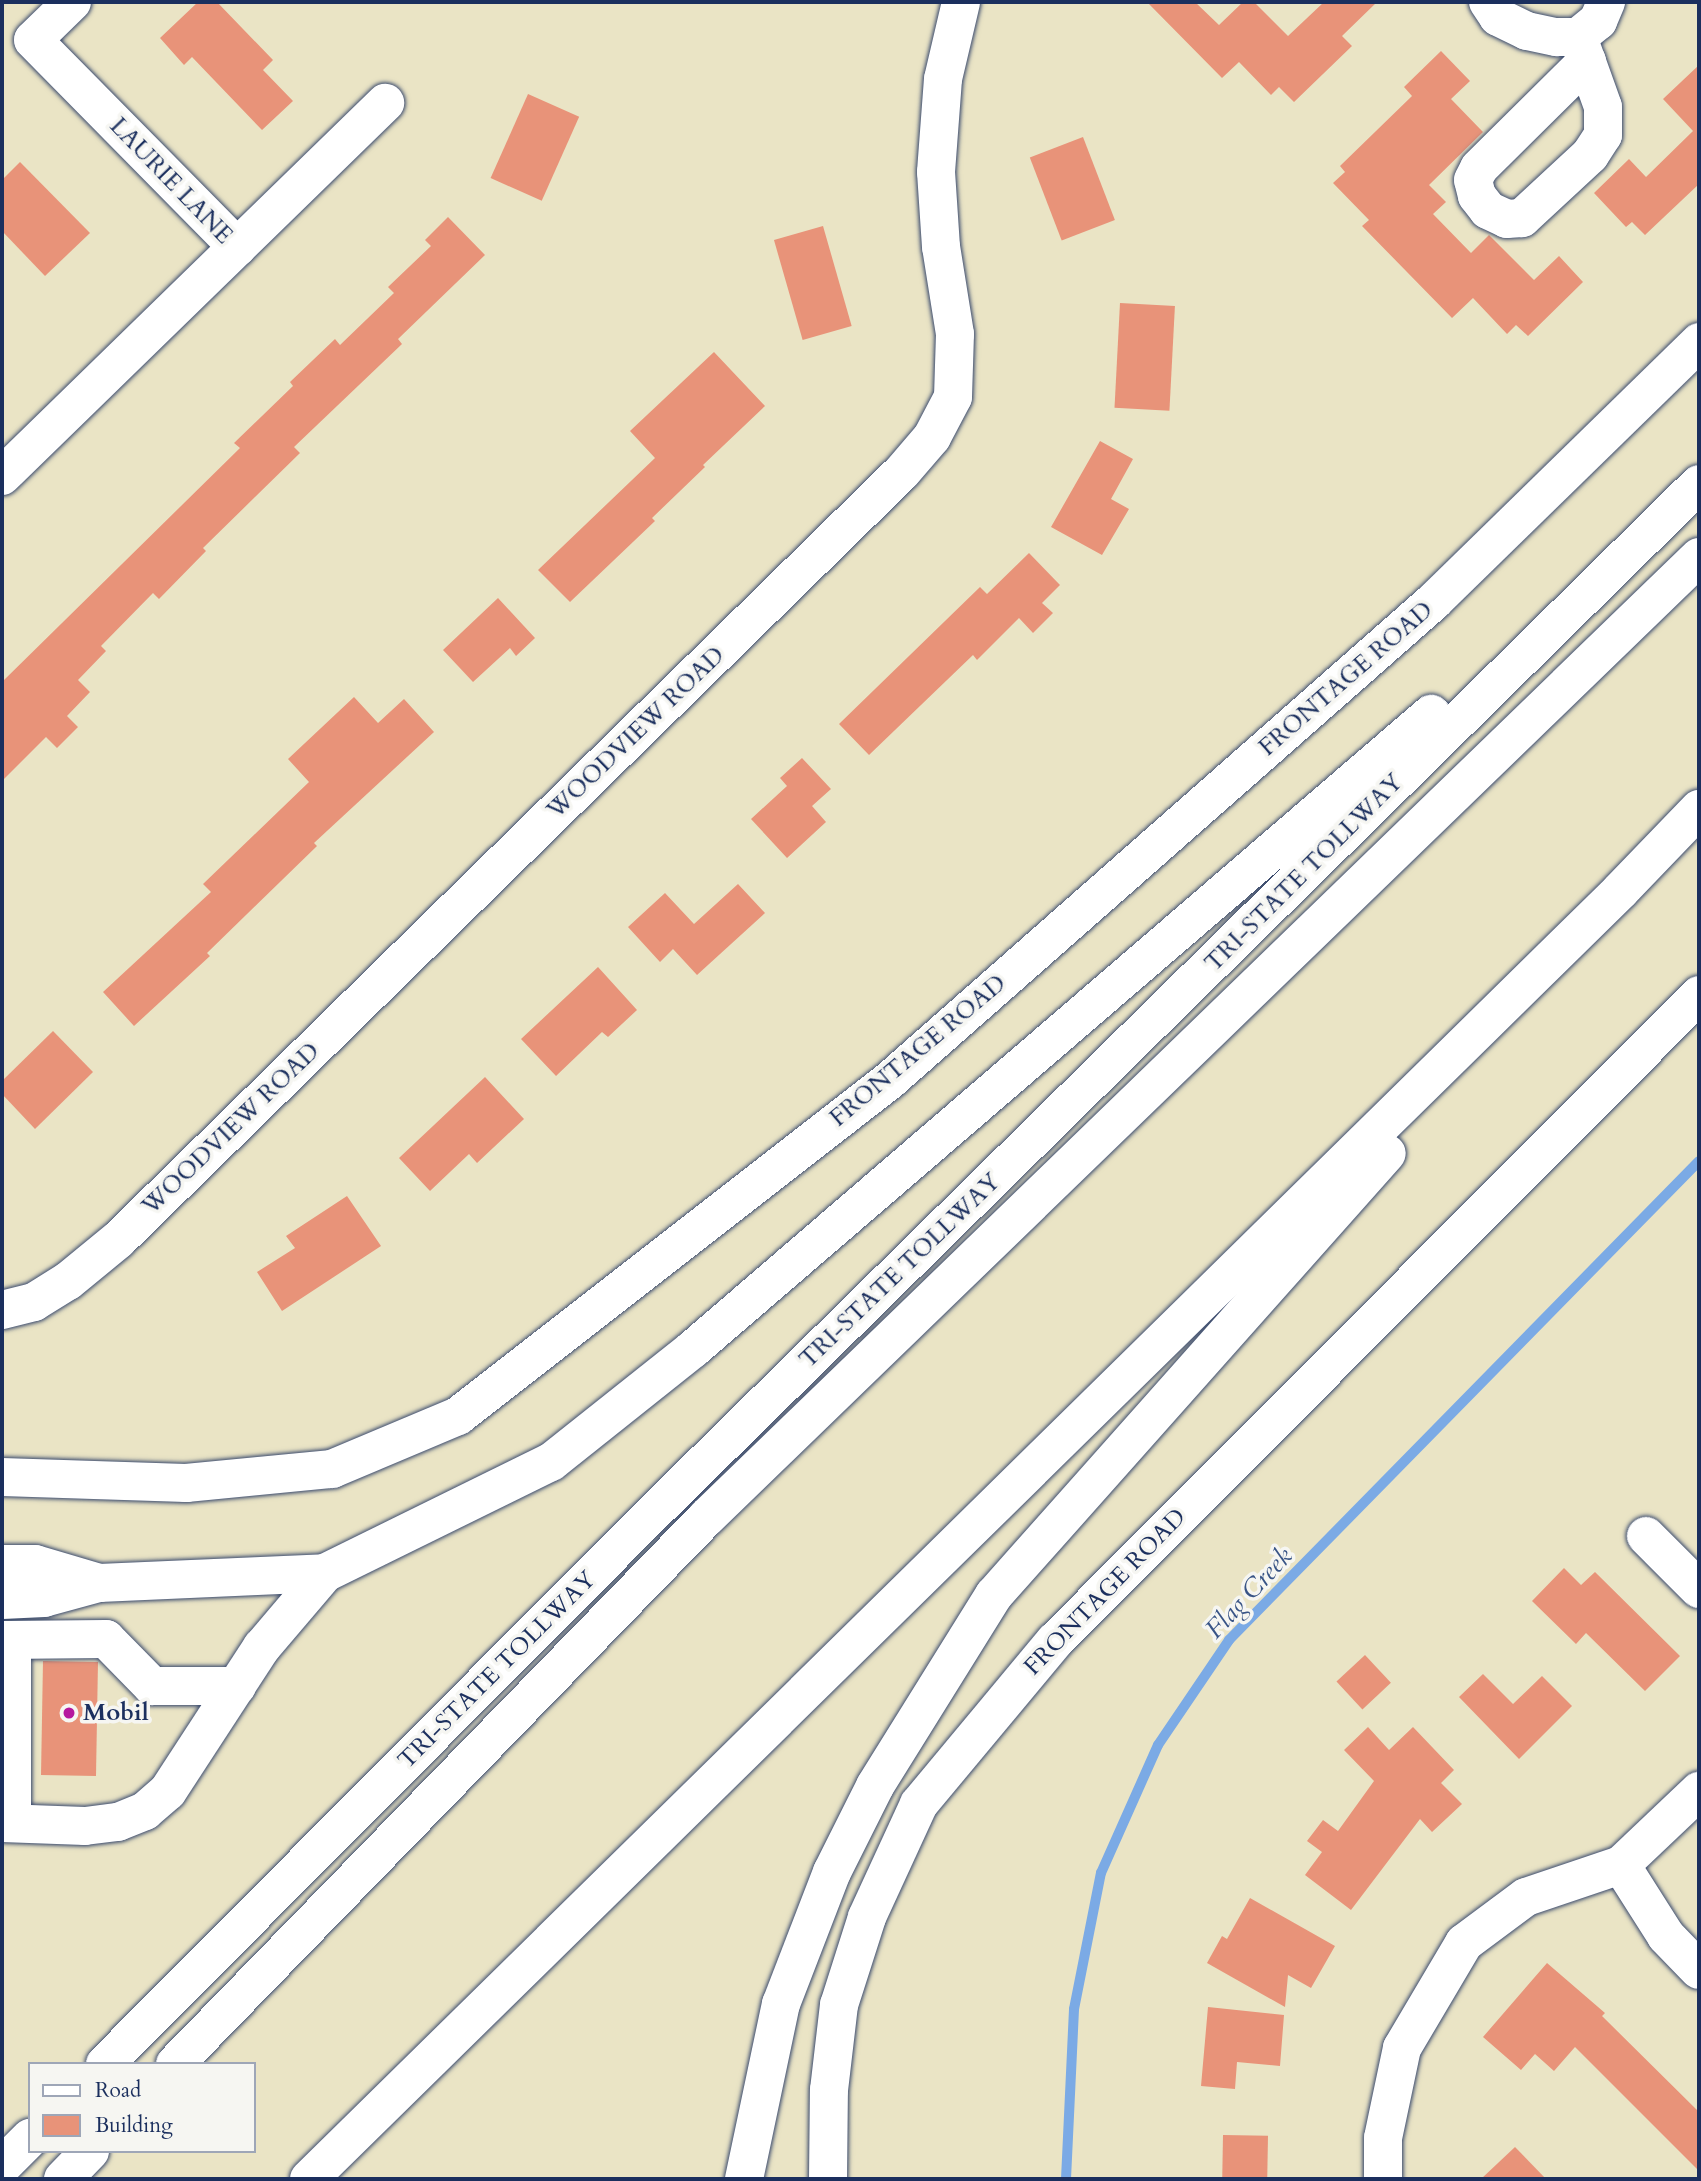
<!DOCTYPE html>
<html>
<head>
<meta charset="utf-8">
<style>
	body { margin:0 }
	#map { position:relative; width:1701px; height:2181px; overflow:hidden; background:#eae4c5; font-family:Cardo,serif }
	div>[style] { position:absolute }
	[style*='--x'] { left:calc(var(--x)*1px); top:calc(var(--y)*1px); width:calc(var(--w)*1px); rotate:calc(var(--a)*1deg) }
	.stream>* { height:10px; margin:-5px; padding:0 5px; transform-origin:5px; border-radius:5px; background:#7baae5 }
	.building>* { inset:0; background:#e89379; transform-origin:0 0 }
	.roads { filter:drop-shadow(0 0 2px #3a4a6d) drop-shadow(0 0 2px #3a4a6d) }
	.minor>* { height:38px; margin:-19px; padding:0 19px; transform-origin:19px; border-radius:19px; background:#fff }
	.highway>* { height:38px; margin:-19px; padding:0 19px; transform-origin:19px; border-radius:19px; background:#fff }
	.dots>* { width:19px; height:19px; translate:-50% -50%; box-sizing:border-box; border:4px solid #f6f6f2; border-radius:50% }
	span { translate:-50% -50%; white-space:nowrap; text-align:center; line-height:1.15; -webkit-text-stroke:7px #f6f6f2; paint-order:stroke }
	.street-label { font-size:24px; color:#1b2f5e }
	.poi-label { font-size:24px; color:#1b2f5e; font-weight:700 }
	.left { translate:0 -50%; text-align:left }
	.water-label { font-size:26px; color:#385486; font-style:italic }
	.frame { position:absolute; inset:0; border:4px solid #1b2f5e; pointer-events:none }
	.legend { position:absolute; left:28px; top:2062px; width:228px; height:91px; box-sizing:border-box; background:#f6f6f2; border:2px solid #9ea6b7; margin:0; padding:9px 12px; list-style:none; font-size:21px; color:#1b2f5e }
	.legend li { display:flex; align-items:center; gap:14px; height:35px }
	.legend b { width:35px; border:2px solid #9ea6b7 }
</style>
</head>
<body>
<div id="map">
	<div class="stream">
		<div style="--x:1066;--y:2179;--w:170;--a:-87.3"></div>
		<div style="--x:1074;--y:2009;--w:139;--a:-78.8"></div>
		<div style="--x:1101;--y:1873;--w:140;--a:-66"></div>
		<div style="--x:1158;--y:1745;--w:127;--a:-55.9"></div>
		<div style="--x:1229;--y:1640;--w:671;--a:-45.54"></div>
	</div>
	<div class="building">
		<div style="clip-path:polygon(198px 2px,217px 2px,273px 60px,263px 70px,293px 101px,262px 130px,192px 57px,184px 65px,160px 38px)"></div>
		<div style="clip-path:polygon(1147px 2px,1195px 2px,1219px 25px,1243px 2px,1254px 2px,1288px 36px,1324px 2px,1377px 2px,1342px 36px,1352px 46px,1294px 102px,1279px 87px,1271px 95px,1239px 62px,1222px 78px)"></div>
		<div style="clip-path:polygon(1441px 51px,1470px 81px,1451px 99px,1483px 132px,1429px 185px,1446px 202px,1433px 214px,1471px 253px,1489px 235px,1534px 280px,1559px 256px,1583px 282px,1528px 336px,1516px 325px,1507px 334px,1473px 298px,1452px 318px,1362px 226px,1369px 220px,1333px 183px,1345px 172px,1340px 166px,1412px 96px,1404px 87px)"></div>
		<div style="clip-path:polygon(1699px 65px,1699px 184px,1645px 235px,1632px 222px,1626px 227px,1594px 193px,1629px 159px,1646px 177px,1693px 131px,1663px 99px)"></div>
		<div style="left:528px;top:94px;width:56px;height:92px;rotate:24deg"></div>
		<div style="left:1083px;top:137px;width:89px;height:57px;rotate:69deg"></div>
		<div style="clip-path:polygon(20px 162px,90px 233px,45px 276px,2px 231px,2px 180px)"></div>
		<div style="clip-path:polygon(448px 217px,485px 255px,398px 339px,402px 344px,294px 447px,300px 453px,203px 548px,206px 551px,159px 599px,153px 593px,101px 646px,106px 651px,78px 680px,90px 692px,67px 716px,78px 727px,57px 748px,46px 737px,2px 781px,2px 682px,240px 448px,234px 443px,293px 386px,290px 382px,335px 339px,340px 345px,394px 293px,388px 287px,431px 246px,425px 240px)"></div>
		<div style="left:823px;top:226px;width:104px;height:51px;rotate:74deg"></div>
		<div style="left:1120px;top:303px;width:55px;height:105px;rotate:3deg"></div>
		<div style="clip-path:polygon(714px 352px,765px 406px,703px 465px,705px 467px,652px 518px,655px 521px,570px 602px,538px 570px,655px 458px,630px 431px)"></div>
		<div style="clip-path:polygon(1100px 441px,1133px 459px,1111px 499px,1129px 509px,1102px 555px,1051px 527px)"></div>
		<div style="clip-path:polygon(1029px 553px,1060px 585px,1042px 603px,1053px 613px,1033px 633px,1019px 618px,977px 660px,973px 655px,869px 755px,839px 724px,980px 587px,987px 594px)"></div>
		<div style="clip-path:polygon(498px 598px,535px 638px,516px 656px,510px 648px,473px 682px,443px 650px)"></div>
		<div style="clip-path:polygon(354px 697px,378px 723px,404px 699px,434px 732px,314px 843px,317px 846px,207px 953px,210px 956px,134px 1026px,103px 992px,211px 892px,203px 884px,309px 782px,288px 759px)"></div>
		<div style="clip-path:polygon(802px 758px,831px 789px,812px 806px,826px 822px,787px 858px,751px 819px,787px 786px,780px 778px)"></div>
		<div style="clip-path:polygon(738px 884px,765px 913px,697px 975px,673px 949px,660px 962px,628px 927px,665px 893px,694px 924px)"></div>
		<div style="clip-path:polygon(598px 967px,637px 1010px,608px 1037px,602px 1032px,556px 1076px,521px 1039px)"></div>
		<div style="clip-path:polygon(53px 1031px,93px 1072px,35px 1129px,2px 1094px,2px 1081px)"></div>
		<div style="clip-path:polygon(485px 1077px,524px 1119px,477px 1163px,469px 1154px,430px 1191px,399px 1158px)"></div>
		<div style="clip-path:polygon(347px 1196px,381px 1246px,282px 1311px,257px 1272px,295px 1248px,286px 1236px)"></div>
		<div style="clip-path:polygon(1564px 1568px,1581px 1585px,1595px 1572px,1680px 1656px,1645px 1691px,1586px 1633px,1576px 1644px,1532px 1601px)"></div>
		<div style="left:1365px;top:1655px;width:38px;height:39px;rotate:47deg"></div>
		<div style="left:43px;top:1661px;width:55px;height:114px;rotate:1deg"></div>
		<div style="clip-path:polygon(1483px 1674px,1513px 1704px,1542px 1676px,1572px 1706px,1519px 1759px,1459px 1697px)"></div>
		<div style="clip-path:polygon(1368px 1727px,1389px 1750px,1413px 1727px,1454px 1770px,1441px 1783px,1462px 1804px,1432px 1832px,1420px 1819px,1351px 1910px,1305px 1875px,1322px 1852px,1307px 1841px,1323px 1820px,1338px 1831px,1374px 1781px,1344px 1750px)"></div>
		<div style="clip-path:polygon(1250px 1898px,1335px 1946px,1311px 1988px,1288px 1975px,1285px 2007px,1207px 1963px,1222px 1936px,1227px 1939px)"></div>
		<div style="clip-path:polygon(1547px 1963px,1605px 2013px,1602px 2016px,1699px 2112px,1699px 2171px,1575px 2047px,1554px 2071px,1535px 2054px,1521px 2070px,1483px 2037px)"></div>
		<div style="clip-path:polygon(1208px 2007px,1284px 2015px,1280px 2066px,1237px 2062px,1235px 2089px,1201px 2086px)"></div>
		<div style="left:1223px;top:2135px;width:45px;height:44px;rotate:1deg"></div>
		<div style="clip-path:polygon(1515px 2147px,1546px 2179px,1481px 2179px)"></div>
	</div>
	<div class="roads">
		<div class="minor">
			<div style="--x:72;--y:2;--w:54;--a:135.7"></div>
			<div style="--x:33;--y:40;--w:291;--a:45.4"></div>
			<div style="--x:1488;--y:2;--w:18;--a:56"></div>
			<div style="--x:1498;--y:17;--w:32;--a:26"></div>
			<div style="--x:1527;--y:31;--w:30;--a:12"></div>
			<div style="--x:1556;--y:37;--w:22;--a:0"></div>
			<div style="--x:1578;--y:37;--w:26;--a:-39"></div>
			<div style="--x:1598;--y:21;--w:21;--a:-67"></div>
			<div style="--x:1578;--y:37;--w:74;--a:70.3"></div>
			<div style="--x:1603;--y:107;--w:28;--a:90"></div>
			<div style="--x:1603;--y:135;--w:24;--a:123"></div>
			<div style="--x:1590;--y:155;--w:93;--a:137.2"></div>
			<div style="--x:1522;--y:218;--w:15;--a:176"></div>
			<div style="--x:1507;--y:219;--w:21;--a:-155"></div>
			<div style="--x:1488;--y:210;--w:18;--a:-128"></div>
			<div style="--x:1477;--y:196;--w:16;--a:-104"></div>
			<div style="--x:1473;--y:180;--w:13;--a:-63"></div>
			<div style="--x:1479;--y:168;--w:152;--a:-44.7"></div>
			<div style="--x:2;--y:476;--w:535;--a:-44.24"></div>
			<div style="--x:2;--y:1310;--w:33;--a:-14"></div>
			<div style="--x:34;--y:1302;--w:40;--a:-32"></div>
			<div style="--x:68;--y:1281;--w:65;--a:-39.4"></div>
			<div style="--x:118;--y:1240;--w:1097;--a:-44.41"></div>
			<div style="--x:902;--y:472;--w:46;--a:-49.4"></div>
			<div style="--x:932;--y:437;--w:45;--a:-62.3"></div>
			<div style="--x:953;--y:397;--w:63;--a:-88.2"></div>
			<div style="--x:955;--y:334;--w:88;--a:-99.1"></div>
			<div style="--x:941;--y:247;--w:75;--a:-93.8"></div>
			<div style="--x:936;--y:172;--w:93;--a:-85.7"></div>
			<div style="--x:943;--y:79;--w:79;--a:-76.8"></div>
			<div style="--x:2;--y:1477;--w:184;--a:1.9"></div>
			<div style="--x:186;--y:1483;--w:147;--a:-5.5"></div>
			<div style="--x:332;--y:1469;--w:137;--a:-22.8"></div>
			<div style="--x:458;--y:1416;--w:547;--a:-37.87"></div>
			<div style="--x:890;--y:1080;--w:725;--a:-41.36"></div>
			<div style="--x:1434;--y:601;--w:371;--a:-44.3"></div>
			<div style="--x:1646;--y:1536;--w:75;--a:45"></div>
			<div style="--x:2;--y:1564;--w:33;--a:0"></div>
			<div style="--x:35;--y:1564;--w:67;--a:16.5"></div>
			<div style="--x:99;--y:1583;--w:226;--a:-2.5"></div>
			<div style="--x:2;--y:1600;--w:42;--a:-2.7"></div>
			<div style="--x:44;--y:1598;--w:57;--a:-15.3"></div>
			<div style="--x:2;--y:1640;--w:104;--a:-0.6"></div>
			<div style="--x:106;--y:1639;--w:66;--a:45.6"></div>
			<div style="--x:152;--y:1686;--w:85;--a:0"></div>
			<div style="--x:2;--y:1823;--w:83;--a:2.1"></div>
			<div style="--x:85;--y:1826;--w:33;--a:-7"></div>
			<div style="--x:118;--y:1822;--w:29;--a:-22"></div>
			<div style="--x:145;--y:1811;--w:30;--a:-41"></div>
			<div style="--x:168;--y:1791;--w:172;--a:-56.9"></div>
			<div style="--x:262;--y:1647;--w:97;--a:-49.6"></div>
			<div style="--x:12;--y:1823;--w:183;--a:-90"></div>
			<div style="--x:1621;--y:1865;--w:84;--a:57.6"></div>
			<div style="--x:1666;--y:1936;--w:47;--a:45.9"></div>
			<div style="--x:828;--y:2179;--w:89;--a:-89.4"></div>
			<div style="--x:829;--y:2090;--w:86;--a:-83.3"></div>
			<div style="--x:839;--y:2005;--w:92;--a:-72.3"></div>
			<div style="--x:867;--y:1917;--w:124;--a:-65.3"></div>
			<div style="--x:919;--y:1804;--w:212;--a:-50.2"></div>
			<div style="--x:1055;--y:1641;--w:912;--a:-45.09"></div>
			<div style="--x:1383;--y:2179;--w:41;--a:-90"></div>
			<div style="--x:1383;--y:2138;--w:92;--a:-78.1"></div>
			<div style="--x:1402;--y:2048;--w:122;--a:-59.4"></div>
			<div style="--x:1464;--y:1943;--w:77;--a:-36.6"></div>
			<div style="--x:1526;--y:1897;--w:100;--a:-18.6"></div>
			<div style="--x:1621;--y:1865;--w:108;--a:-43.5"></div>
		</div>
		<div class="highway">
			<div style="--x:325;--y:1573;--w:252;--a:-26.2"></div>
			<div style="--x:551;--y:1462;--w:181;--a:-38.5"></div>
			<div style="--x:693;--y:1349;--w:974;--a:-40.71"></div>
			<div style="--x:105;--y:2064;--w:774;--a:-45.16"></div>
			<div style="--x:651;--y:1515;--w:1470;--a:-44.53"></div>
			<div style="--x:175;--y:2064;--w:762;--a:-45.8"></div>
			<div style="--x:706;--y:1518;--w:1382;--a:-44.06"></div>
			<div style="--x:2;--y:2166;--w:40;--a:-45"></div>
			<div style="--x:63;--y:2179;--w:39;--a:-46"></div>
			<div style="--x:309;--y:2179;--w:1838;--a:-44.49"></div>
			<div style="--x:1620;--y:891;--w:114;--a:-46.1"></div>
			<div style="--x:744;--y:2179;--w:179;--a:-78.1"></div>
			<div style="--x:781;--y:2004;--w:142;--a:-68.9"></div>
			<div style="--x:832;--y:1872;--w:96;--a:-63.4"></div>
			<div style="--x:875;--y:1786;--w:225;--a:-58.1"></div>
			<div style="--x:994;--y:1595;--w:591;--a:-48.36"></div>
		</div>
	</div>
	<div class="dots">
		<div style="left:69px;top:1713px;background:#b5179e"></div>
	</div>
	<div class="street-label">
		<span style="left:171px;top:181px;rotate:46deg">LAURIE LANE</span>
		<span style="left:1346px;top:679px;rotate:-41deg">FRONTAGE ROAD</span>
		<span style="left:636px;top:733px;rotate:-44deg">WOODVIEW ROAD</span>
		<span style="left:1304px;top:873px;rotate:-45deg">TRI-STATE TOLLWAY</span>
		<span style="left:918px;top:1051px;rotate:-40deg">FRONTAGE ROAD</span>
		<span style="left:231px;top:1129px;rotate:-44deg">WOODVIEW ROAD</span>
		<span style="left:900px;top:1271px;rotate:-44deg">TRI-STATE TOLLWAY</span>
		<span style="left:1105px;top:1592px;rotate:-46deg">FRONTAGE ROAD</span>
		<span style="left:497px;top:1670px;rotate:-45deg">TRI-STATE TOLLWAY</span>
	</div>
	<div class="poi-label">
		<span class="left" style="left:83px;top:1713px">Mobil</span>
	</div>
	<div class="water-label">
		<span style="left:1249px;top:1593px;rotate:-47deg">Flag Creek</span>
	</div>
	<div class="frame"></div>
	<ul class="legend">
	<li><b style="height:9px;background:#fff"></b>Road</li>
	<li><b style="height:19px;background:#e89379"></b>Building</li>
	</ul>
</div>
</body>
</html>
